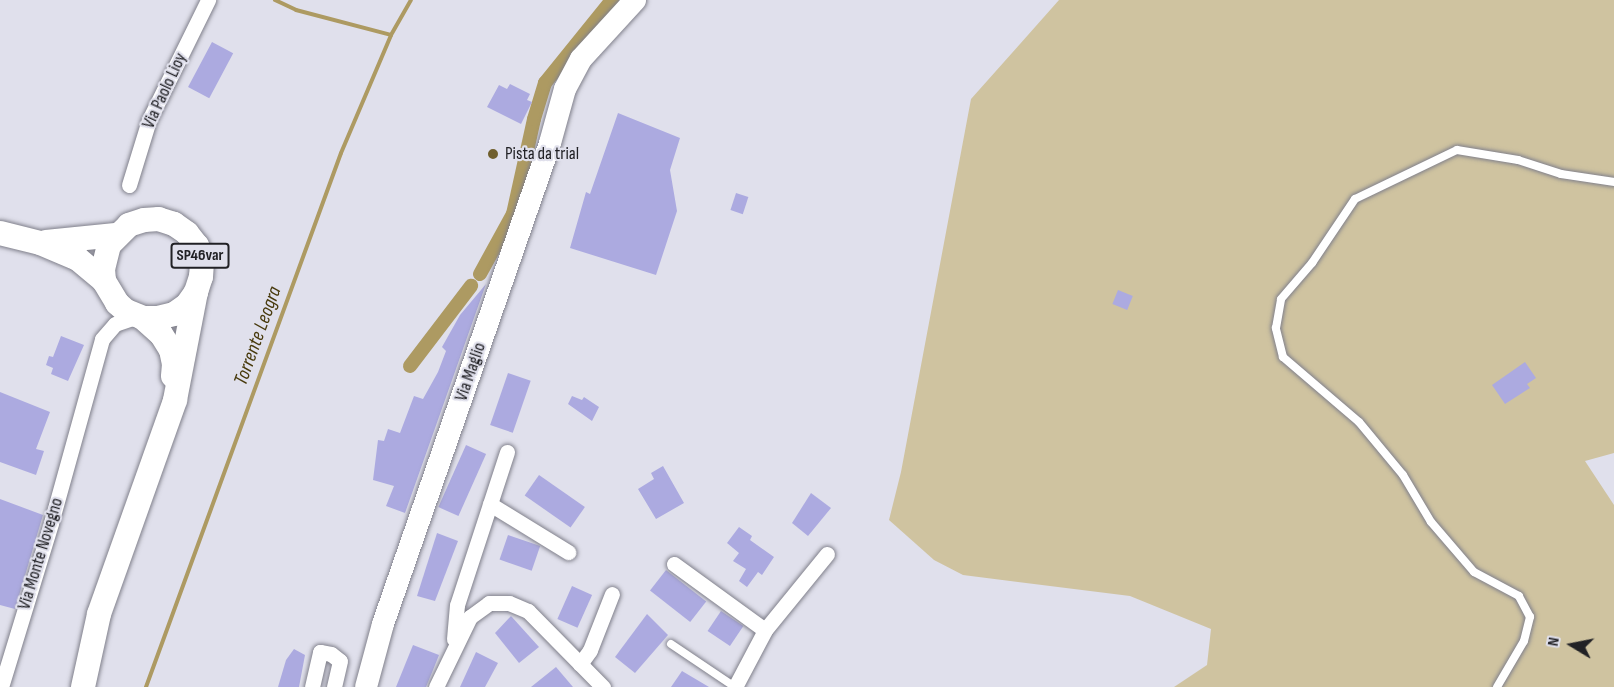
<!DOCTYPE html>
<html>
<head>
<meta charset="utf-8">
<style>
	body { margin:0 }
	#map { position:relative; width:1614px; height:687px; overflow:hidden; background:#e0e0ec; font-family:"Sofia Sans Condensed",sans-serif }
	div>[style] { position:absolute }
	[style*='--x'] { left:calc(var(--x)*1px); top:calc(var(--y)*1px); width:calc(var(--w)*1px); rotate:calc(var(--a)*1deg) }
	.green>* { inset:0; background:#cfc3a0 }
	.stream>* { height:4px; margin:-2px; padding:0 2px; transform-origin:2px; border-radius:2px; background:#ad9a62 }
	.canal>* { height:14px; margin:-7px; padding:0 7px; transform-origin:7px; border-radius:7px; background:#ad9a62 }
	.building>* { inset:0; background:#acaae0; transform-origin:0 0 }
	.roads { filter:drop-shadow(0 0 2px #80808b) drop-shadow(0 0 2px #80808b) }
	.lane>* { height:8px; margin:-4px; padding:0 4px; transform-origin:4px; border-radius:4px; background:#fff }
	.street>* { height:15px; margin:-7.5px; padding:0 7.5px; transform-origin:7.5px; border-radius:7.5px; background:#fff }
	.secondary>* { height:22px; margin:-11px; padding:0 11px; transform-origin:11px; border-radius:11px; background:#fff }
	.primary>* { height:24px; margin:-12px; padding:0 12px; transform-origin:12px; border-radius:12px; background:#fff }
	.dots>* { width:16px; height:16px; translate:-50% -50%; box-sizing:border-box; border:3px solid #e0e0ec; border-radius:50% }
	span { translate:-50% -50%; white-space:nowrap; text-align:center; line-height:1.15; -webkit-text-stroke:4.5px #e0e0ec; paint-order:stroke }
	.shield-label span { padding:2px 4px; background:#e0e0ec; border:2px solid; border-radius:4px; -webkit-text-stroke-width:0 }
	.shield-label { font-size:16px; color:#212125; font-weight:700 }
	.street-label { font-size:18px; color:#212125 }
	.poi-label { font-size:18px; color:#212125 }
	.left { translate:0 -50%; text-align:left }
	.water-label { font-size:20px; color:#483a0d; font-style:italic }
	.north { position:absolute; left:1542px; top:615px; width:60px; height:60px; -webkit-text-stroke:4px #e0e0ec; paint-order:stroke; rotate:280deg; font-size:16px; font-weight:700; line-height:24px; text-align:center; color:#212125 }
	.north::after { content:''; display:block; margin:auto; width:21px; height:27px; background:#212125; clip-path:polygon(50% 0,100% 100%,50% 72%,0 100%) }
</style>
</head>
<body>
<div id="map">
	<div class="green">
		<div style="clip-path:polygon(1059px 0,1614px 0,1614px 453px,1585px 461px,1614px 505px,1614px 687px,1174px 687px,1207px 665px,1211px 629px,1130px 596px,963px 575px,934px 560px,889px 520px,901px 472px,971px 99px)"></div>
	</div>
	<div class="stream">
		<div style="--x:275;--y:0;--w:23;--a:25"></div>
		<div style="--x:296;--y:10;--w:98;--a:14.7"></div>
		<div style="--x:146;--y:687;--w:568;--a:-69.94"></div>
		<div style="--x:341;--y:153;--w:128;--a:-67"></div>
		<div style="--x:391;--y:35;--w:40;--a:-60.3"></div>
	</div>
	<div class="canal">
		<div style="--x:480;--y:274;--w:68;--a:-61.2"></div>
		<div style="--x:513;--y:214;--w:97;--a:-77.5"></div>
		<div style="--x:534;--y:119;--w:38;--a:-73"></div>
		<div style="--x:545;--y:83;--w:107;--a:-51.1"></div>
		<div style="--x:410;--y:366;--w:101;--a:-52.7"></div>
	</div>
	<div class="building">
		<div style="left:212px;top:42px;width:24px;height:51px;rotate:28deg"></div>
		<div style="clip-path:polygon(510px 84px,530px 94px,527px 100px,532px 102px,521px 124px,487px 107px,499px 85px,507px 89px)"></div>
		<div style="clip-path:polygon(618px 113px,680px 138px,670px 170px,677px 211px,656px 275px,570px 248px,586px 192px,590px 194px)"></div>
		<div style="left:736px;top:193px;width:13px;height:18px;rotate:18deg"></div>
		<div style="clip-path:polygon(486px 284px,405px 513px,386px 506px,394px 486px,373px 480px,378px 440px,384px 441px,388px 429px,400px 433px,414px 396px,423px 399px,438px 372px,446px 351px,442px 347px,460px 315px)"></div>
		<div style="left:1118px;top:290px;width:16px;height:15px;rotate:22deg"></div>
		<div style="clip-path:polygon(61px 336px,84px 345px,68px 381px,51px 374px,53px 368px,46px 365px,49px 356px,53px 357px)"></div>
		<div style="clip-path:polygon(1525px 362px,1536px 378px,1527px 384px,1530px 388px,1505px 404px,1492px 385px)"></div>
		<div style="left:508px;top:373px;width:24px;height:55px;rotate:19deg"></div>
		<div style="clip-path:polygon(0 392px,50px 412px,36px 449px,44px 451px,36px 475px,0 462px)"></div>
		<div style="clip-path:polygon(572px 396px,582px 400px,584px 397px,599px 407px,592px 421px,568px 404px)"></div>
		<div style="left:466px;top:445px;width:22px;height:68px;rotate:24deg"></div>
		<div style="clip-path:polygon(663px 466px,684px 503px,656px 519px,638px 489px,654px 479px,651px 473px)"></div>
		<div style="left:539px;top:475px;width:56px;height:25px;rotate:35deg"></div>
		<div style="clip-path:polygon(811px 493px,831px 508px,808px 536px,792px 523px)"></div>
		<div style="clip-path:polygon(0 499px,43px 515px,15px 609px,0 605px)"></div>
		<div style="clip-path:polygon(739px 527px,752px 536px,750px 540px,774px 557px,762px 575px,758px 572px,747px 587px,739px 581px,746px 569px,733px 561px,739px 553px,727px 543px)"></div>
		<div style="clip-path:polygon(437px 533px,458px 541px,435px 601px,417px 596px)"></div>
		<div style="left:508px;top:535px;width:34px;height:26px;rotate:19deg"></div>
		<div style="left:666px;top:570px;width:51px;height:26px;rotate:38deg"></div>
		<div style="left:572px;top:586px;width:22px;height:36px;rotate:24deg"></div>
		<div style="left:721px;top:611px;width:27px;height:24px;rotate:34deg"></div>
		<div style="clip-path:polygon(647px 614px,668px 635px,635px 673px,615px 657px)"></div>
		<div style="clip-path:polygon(511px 616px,539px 647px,519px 663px,495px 633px)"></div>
		<div style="clip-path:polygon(413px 645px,439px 655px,433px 670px,426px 687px,396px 687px)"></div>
		<div style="clip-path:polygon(294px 649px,305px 655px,299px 687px,278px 687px,286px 660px)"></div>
		<div style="clip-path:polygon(476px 652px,498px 663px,485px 687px,460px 687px)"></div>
		<div style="clip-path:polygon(556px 667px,573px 687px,531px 687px)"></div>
		<div style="clip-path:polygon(682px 671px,709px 687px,671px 687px)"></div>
	</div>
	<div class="roads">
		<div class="lane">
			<div style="--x:671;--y:644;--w:77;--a:33.9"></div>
			<div style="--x:1497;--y:687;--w:53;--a:-59.6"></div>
			<div style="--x:1524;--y:641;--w:25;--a:-76"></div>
			<div style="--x:1530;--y:617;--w:24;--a:-118"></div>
			<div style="--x:1519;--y:596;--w:51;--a:-151.9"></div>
			<div style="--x:1474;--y:572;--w:66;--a:-130.7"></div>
			<div style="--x:1431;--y:522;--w:55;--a:-120.8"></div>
			<div style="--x:1403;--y:475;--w:69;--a:-129.7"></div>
			<div style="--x:1359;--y:422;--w:100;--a:-139.5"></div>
			<div style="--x:1283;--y:357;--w:30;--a:-104"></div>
			<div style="--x:1276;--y:328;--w:29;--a:-80"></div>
			<div style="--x:1281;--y:299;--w:48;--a:-49.3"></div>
			<div style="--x:1312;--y:263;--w:77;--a:-56.1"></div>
			<div style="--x:1355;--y:199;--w:113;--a:-25.7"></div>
			<div style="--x:1457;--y:150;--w:62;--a:9.3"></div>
			<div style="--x:1518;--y:160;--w:45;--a:18"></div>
			<div style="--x:1561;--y:174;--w:54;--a:8.6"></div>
		</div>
		<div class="street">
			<div style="--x:129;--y:185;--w:68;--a:-72.9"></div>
			<div style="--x:149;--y:120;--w:134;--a:-63.8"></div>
			<div style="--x:490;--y:504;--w:92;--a:31.6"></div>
			<div style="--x:674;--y:564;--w:112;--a:36"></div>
			<div style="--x:454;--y:639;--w:34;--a:-85"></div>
			<div style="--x:457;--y:605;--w:161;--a:-71.9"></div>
			<div style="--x:580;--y:664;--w:17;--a:-54"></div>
			<div style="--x:590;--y:650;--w:60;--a:-68.6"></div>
			<div style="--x:1;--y:687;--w:171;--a:-73"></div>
			<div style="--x:51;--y:523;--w:191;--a:-74.5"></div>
			<div style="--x:102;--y:339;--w:20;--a:-49"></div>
			<div style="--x:115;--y:324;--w:24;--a:-19"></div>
			<div style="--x:312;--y:687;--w:36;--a:-77"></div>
			<div style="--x:320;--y:652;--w:11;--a:10"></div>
			<div style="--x:331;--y:654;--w:11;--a:38"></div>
			<div style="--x:340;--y:661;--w:27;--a:103"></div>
			<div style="--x:436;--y:687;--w:78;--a:-64.1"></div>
			<div style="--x:470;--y:617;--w:24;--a:-36"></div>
			<div style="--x:489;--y:603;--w:20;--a:0"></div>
			<div style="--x:509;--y:603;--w:21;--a:23"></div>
			<div style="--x:528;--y:611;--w:107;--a:45.4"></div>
			<div style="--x:735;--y:687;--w:64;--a:-62.2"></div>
			<div style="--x:765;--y:630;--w:98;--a:-50.8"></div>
		</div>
		<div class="secondary">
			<div style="--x:366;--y:687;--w:65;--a:-74.9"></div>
			<div style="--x:383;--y:624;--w:509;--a:-70.85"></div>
			<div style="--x:550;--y:143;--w:56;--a:-74.5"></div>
			<div style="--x:565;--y:89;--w:34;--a:-62"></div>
			<div style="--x:581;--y:59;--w:80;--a:-47.5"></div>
		</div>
		<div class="primary">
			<div style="--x:0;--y:233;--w:41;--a:14"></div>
			<div style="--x:40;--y:243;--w:41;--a:22.8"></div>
			<div style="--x:78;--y:259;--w:34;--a:40"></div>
			<div style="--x:104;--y:281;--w:26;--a:59"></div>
			<div style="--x:117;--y:303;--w:12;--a:42"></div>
			<div style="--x:126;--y:311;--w:18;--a:22"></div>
			<div style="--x:143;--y:318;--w:15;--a:0"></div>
			<div style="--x:158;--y:318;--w:16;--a:-14"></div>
			<div style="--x:174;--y:314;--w:16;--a:-35"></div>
			<div style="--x:187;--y:305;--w:16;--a:-55"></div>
			<div style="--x:196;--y:292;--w:16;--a:-72"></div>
			<div style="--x:201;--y:277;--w:16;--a:-86"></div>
			<div style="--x:202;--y:261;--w:16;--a:-108"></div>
			<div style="--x:197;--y:246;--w:16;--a:-128"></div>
			<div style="--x:187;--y:233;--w:16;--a:-145"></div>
			<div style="--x:174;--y:224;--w:16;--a:-162"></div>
			<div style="--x:159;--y:219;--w:15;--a:176"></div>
			<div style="--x:144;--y:220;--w:16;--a:162"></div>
			<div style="--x:129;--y:225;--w:28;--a:135"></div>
			<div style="--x:109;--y:245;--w:25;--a:104"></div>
			<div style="--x:103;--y:269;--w:12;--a:85"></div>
			<div style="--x:46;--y:242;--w:70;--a:-5.7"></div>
			<div style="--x:143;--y:318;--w:24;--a:42"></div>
			<div style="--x:161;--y:334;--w:19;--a:58"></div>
			<div style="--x:171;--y:350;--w:14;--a:78"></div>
			<div style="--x:174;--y:364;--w:12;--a:95"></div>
			<div style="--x:83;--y:687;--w:75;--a:-77.6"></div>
			<div style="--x:99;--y:614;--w:227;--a:-70.4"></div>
			<div style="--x:175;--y:400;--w:110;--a:-79"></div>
		</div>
	</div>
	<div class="dots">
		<div style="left:493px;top:154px;background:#705f2d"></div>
	</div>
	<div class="shield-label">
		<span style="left:200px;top:256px">SP46var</span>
	</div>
	<div class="street-label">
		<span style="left:165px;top:91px;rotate:-65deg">Via Paolo Lioy</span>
		<span style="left:471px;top:372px;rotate:-71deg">Via Maglio</span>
		<span style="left:41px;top:554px;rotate:-73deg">Via Monte Novegno</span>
	</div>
	<div class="poi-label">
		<span class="left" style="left:505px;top:154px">Pista da trial</span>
	</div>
	<div class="water-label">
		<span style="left:258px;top:336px;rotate:-70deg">Torrente Leogra</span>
	</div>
	<div class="north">N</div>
</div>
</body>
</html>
